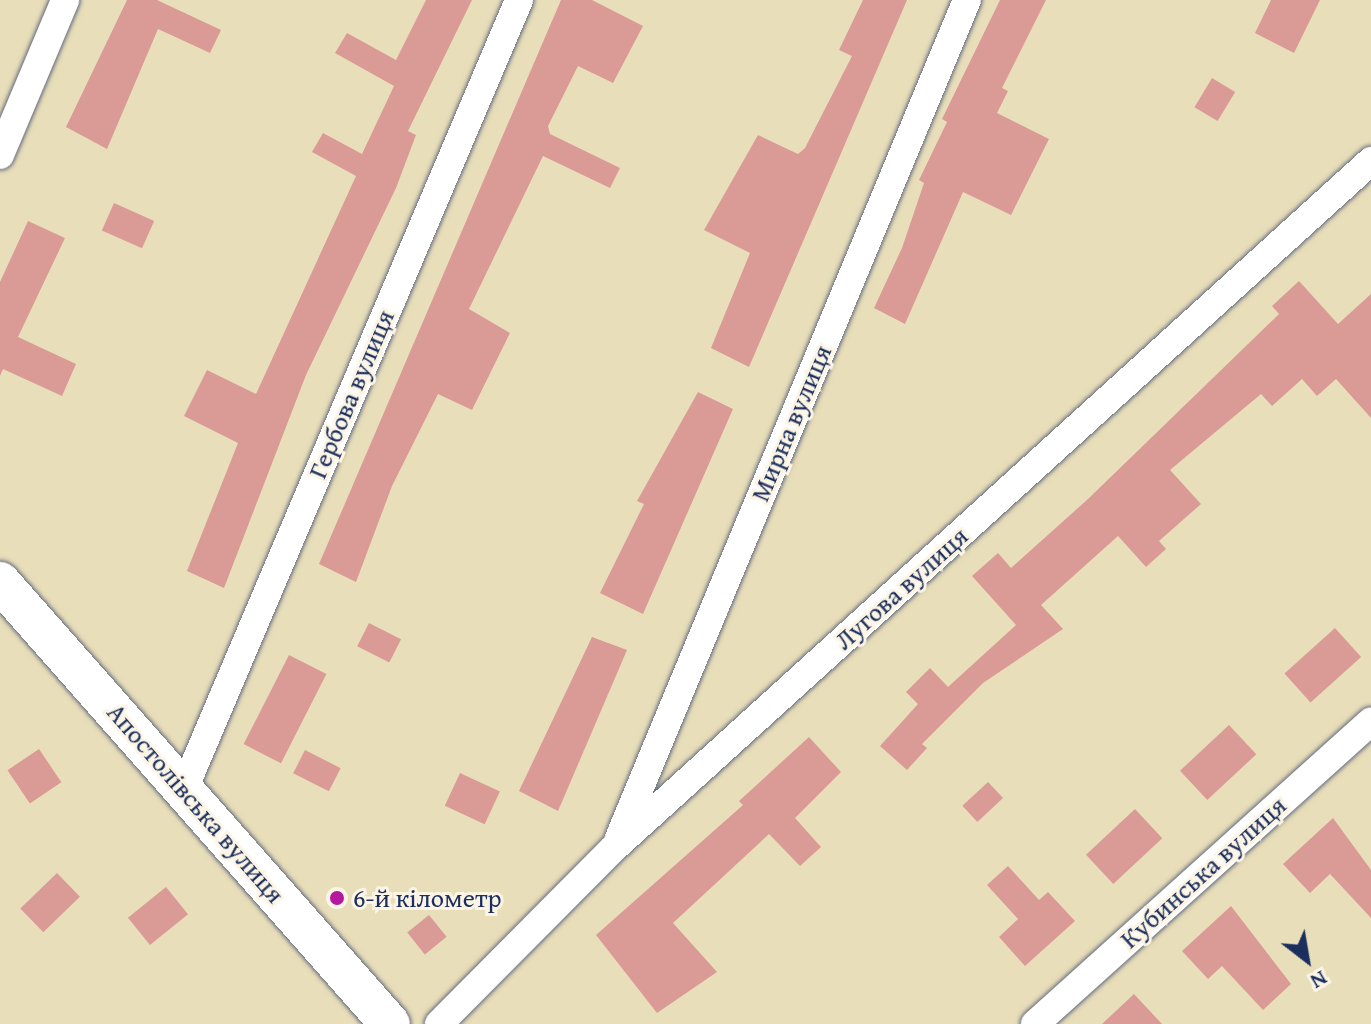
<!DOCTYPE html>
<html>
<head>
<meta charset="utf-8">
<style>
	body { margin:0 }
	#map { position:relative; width:1371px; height:1024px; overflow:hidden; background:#e9deba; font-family:"Gentium Book Plus",serif }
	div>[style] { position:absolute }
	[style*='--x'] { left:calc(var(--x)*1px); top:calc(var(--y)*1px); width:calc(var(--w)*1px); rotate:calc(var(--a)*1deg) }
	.building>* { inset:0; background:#da9b96; transform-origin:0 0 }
	.roads { filter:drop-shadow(0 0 2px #636c7e) drop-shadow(0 0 2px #636c7e) }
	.street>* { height:28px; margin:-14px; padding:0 14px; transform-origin:14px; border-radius:14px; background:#fff }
	.secondary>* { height:40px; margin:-20px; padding:0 20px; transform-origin:20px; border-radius:20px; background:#fff }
	.dots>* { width:22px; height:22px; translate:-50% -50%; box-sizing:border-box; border:4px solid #fcf5e5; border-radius:50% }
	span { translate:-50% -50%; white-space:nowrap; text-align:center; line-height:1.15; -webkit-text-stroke:6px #fcf5e5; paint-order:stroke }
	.street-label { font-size:26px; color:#1b2f5e }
	.poi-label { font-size:26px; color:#1b2f5e }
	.left { translate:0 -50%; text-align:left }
	.north { position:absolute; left:1267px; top:920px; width:80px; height:80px; -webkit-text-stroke:6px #fcf5e5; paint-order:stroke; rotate:149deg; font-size:22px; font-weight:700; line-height:32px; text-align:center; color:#1b2f5e }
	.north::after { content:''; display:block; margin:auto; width:28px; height:36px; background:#1b2f5e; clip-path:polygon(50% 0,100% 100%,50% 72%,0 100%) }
</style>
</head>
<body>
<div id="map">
	<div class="building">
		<div style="clip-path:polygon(127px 0,157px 0,221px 30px,210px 53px,158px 29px,107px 149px,66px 127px)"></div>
		<div style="clip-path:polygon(426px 0,472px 0,408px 131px,416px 135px,396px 188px,306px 375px,224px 588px,187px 571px,238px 443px,184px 416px,207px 370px,256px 394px,356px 176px,312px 152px,323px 133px,362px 154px,394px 86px,335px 53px,347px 33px,396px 60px)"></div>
		<div style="clip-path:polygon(561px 0,592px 0,643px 26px,613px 83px,578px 66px,548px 126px,550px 134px,620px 168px,610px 188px,543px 156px,469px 309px,510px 333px,472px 410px,438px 394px,392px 486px,356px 582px,319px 564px)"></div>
		<div style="clip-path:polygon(863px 0,907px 0,749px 367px,711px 348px,750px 253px,704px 230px,758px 135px,798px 154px,805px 148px,852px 56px,839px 50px)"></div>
		<div style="clip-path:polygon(1000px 0,1046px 0,1002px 88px,1008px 91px,997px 113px,1049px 139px,1011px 215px,963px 192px,905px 324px,874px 308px,902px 248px,924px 183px,919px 180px,947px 122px,942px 119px)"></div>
		<div style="clip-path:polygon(1271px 0,1320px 0,1294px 53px,1255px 33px)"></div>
		<div style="left:1212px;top:78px;width:27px;height:34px;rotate:31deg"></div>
		<div style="left:114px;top:203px;width:44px;height:30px;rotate:24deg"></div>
		<div style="clip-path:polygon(28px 221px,65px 238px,18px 337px,76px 364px,62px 396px,3px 369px,0 376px,0 282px)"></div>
		<div style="clip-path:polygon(1299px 281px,1338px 324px,1371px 294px,1371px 418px,1336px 379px,1317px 396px,1302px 379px,1272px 406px,1261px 394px,1170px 470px,1201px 504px,1159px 541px,1166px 549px,1146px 567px,1118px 536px,1041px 605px,1063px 629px,983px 683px,922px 744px,927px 748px,907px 770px,880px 746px,918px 704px,906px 692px,930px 668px,948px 687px,1016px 625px,972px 576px,998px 553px,1011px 568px,1088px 499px,1279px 314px,1272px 306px)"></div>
		<div style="clip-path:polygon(698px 392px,733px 409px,643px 614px,600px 593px,644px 504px,637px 501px)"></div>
		<div style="left:369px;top:623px;width:36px;height:26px;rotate:27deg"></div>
		<div style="left:1335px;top:628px;width:39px;height:68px;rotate:48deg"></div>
		<div style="clip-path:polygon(592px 637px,627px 650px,558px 811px,519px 791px)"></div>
		<div style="left:289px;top:655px;width:42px;height:100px;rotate:27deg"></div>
		<div style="left:1229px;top:725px;width:40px;height:67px;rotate:47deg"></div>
		<div style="clip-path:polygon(809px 737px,841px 772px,795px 818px,821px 847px,800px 866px,769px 834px,673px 923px,717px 972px,657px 1013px,596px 935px,743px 805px,739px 801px)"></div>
		<div style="left:39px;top:749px;width:40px;height:38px;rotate:56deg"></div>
		<div style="left:305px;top:750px;width:40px;height:26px;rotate:27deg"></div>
		<div style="left:460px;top:773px;width:44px;height:36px;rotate:25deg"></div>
		<div style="left:988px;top:782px;width:22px;height:35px;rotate:47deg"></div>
		<div style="left:1135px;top:809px;width:40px;height:67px;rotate:47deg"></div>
		<div style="clip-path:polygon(1333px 818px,1371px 870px,1371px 918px,1330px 874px,1310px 893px,1283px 864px)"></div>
		<div style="clip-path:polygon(1008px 866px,1039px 900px,1048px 892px,1075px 921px,1025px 966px,999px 937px,1018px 919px,987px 885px)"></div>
		<div style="left:57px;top:873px;width:33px;height:51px;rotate:46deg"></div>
		<div style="left:166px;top:887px;width:35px;height:49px;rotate:51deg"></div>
		<div style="clip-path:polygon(1231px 906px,1291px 984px,1263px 1010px,1222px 966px,1208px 979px,1182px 951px)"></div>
		<div style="left:429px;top:915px;width:28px;height:28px;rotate:51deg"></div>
		<div style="clip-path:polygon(1134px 994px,1162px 1024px,1102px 1024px)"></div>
	</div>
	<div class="roads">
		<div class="street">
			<div style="--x:0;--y:155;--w:168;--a:-67.2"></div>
			<div style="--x:184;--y:789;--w:857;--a:-66.99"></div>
			<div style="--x:619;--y:838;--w:907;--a:-67.45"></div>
			<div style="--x:439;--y:1024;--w:250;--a:-45.2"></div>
			<div style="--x:615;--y:847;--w:1021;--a:-42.22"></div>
			<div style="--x:1035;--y:1024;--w:452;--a:-42"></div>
		</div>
		<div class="secondary">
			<div style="--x:0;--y:582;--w:589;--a:48.58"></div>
		</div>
	</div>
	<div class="dots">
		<div style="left:337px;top:898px;background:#b5179e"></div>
	</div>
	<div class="street-label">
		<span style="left:351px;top:394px;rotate:-67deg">Гербова вулиця</span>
		<span style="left:791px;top:423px;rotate:-67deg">Мирна вулиця</span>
		<span style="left:901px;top:588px;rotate:-42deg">Лугова вулиця</span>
		<span style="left:196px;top:803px;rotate:49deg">Апостолівська вулиця</span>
		<span style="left:1203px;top:872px;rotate:-42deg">Кубинська вулиця</span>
	</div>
	<div class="poi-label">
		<span class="left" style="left:353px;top:898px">6-й кілометр</span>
	</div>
	<div class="north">N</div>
</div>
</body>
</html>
